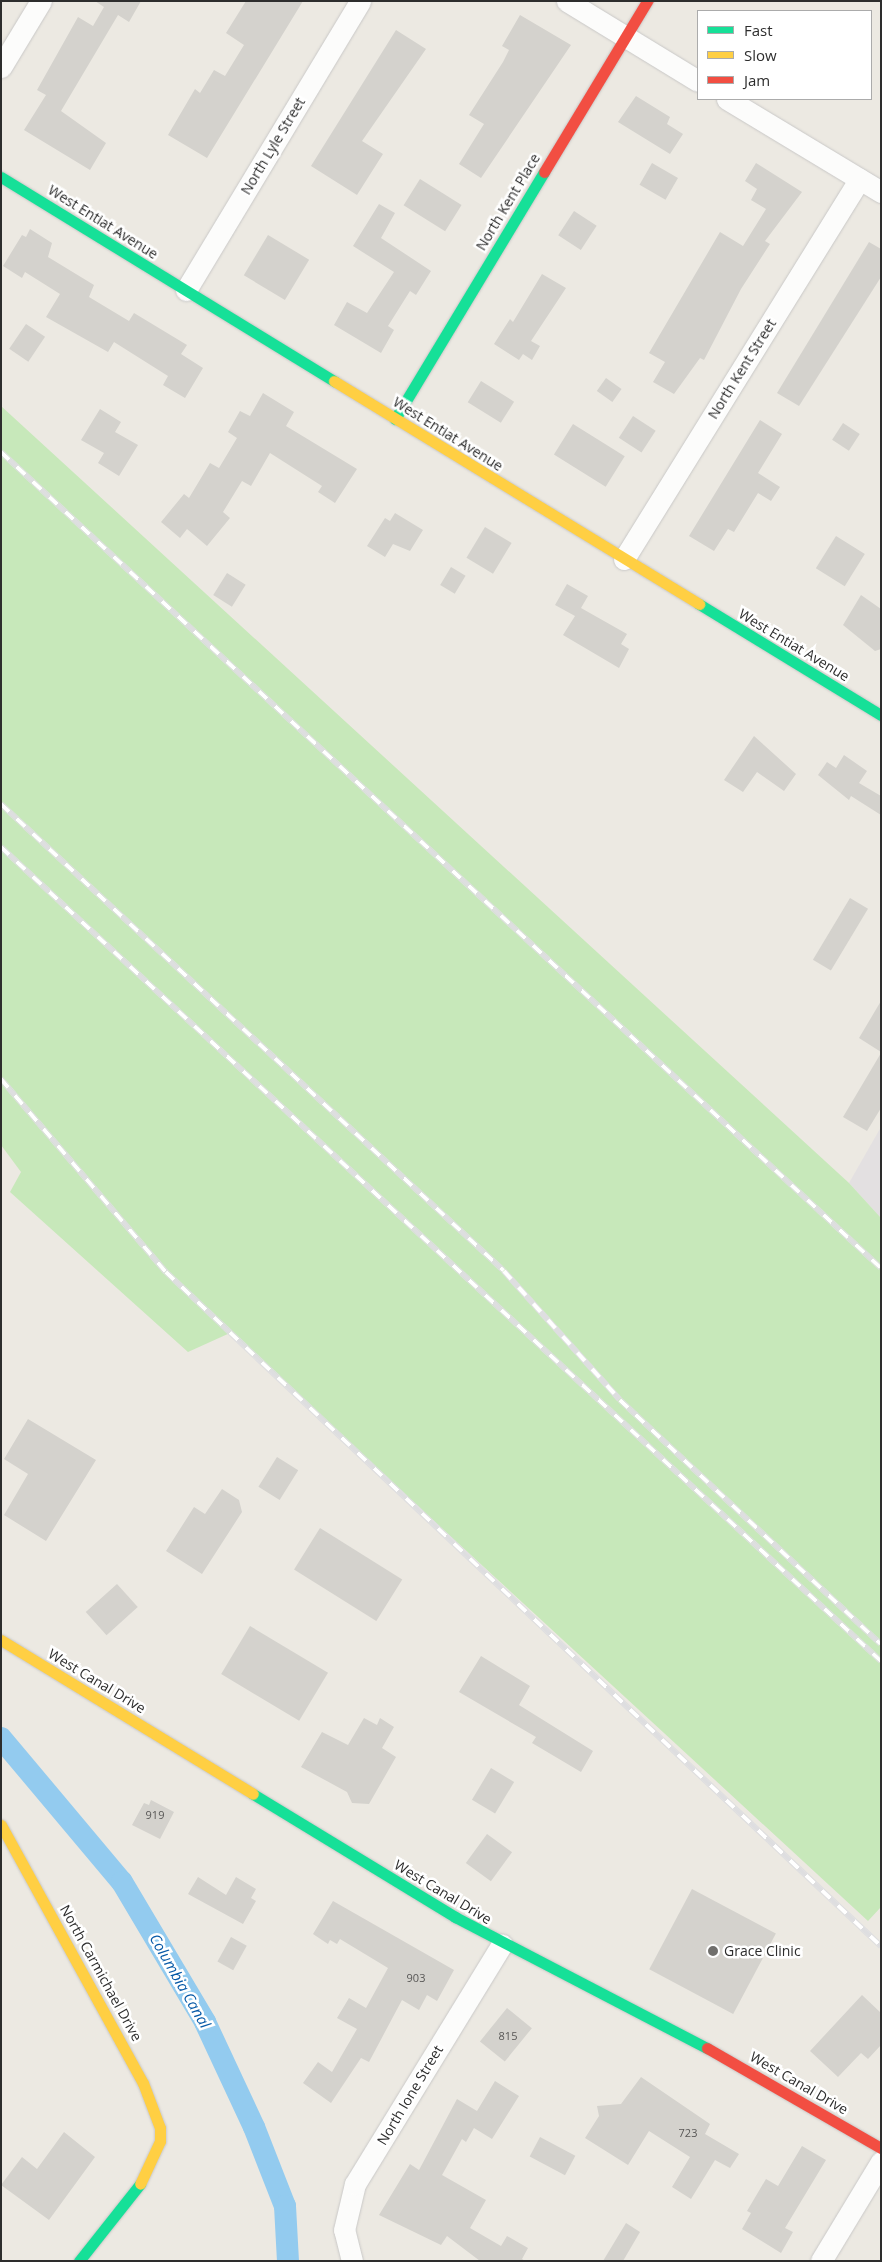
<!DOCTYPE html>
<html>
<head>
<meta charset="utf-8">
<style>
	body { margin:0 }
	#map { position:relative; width:882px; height:2262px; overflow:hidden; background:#ece9e2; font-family:"Open Sans",sans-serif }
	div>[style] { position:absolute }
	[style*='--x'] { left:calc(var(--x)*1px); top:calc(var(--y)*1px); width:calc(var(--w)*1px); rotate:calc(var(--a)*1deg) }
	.industrial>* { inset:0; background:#e3e0e1 }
	.green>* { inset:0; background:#c7e8ba }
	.canal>* { height:22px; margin:-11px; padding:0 11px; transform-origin:11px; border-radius:11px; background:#93cbef }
	.building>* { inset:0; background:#d4d2cd; transform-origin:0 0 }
	.roads { filter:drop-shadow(0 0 1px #c9c8c7) drop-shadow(0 0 1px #c9c8c7) }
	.street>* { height:21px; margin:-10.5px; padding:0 10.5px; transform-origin:10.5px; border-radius:10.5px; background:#fcfcfb }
	.fast>* { height:11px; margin:-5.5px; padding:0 5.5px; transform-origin:5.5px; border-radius:5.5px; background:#16e098 }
	.slow>* { height:11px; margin:-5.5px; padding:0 5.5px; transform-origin:5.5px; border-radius:5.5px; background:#ffcf43 }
	.jam>* { height:11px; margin:-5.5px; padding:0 5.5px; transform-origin:5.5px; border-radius:5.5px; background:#f24e42 }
	.rail>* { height:5.5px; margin-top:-2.75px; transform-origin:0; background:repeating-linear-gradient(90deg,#fff 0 11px,#dedee0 0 22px); box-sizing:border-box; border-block:1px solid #dedee0 }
	.dots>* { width:14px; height:14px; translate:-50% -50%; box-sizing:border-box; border:2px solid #fff; border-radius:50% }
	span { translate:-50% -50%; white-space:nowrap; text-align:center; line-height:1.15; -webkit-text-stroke:5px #fff; paint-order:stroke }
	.number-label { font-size:11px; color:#585756 }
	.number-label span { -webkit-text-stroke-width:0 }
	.street-label { font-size:14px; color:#2d2d2d }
	.poi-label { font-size:14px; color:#2d2d2d }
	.left { translate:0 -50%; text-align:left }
	.water-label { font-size:15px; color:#0659a7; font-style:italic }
	.frame { position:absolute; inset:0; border:2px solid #2d2d2d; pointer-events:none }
	.legend { position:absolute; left:697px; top:10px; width:175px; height:90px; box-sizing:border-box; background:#fff; border:1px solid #ababab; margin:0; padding:6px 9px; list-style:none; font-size:15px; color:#2d2d2d }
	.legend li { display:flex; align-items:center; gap:10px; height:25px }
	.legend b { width:25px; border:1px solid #ababab }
</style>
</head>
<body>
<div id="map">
	<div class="industrial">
		<div style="clip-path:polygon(881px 1127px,881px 1218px,849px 1183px)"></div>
	</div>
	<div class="green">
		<div style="clip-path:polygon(1px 406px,849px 1183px,881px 1218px,881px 1907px,868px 1921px,230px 1333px,188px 1352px,10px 1192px,21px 1172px,1px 1145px)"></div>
	</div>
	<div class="canal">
		<div style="--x:1;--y:1738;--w:188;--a:50"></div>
		<div style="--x:122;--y:1882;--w:163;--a:59.3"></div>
		<div style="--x:205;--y:2022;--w:116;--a:65"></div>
		<div style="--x:254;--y:2127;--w:85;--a:68.6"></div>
		<div style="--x:285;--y:2206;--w:55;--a:86.9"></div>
	</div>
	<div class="building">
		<div style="clip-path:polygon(95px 1px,141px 1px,129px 22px,118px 15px,61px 111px,106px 143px,90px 170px,24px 130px,46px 95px,37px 90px,78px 17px,93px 26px,104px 7px)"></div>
		<div style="clip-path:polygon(246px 1px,303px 1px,207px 158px,168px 135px,195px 89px,200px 93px,214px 70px,225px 76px,244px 45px,226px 33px)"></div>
		<div style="clip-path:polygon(520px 15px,571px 45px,481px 178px,459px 164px,484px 124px,469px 115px,503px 62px,509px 50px,502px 46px)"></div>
		<div style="clip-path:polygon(396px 30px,426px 49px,362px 141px,383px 154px,357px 195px,311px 166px)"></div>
		<div style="clip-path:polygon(636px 96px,670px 117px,667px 124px,683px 134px,670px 154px,618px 122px)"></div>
		<div style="left:652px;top:163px;width:30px;height:25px;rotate:30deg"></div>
		<div style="clip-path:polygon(756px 163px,802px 192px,765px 241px,770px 244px,741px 289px,704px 360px,700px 358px,674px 394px,653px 382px,665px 362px,649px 353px,720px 232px,743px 246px,766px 209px,751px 200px,757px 189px,745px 181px)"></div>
		<div style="left:420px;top:179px;width:49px;height:31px;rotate:32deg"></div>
		<div style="clip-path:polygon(379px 204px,395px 213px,381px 238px,431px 271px,416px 295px,410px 291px,388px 326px,394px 330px,381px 353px,334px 325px,347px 302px,367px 313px,394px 272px,353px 246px)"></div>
		<div style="left:574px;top:211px;width:27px;height:29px;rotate:33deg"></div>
		<div style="clip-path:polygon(30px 229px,52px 243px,48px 257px,94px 285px,89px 297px,129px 321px,134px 313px,187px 345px,181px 354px,203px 368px,185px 398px,163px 385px,168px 376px,114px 342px,108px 352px,46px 317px,60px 294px,25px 272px,22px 278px,3px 266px,22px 235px,26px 237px)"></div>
		<div style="left:268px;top:235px;width:48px;height:47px;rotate:31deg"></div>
		<div style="clip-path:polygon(869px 242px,881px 249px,881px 277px,799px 406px,777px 393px)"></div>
		<div style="clip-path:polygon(542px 274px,566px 288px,531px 341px,540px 346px,532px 360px,523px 354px,519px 360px,494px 344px,510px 319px,513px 322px)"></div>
		<div style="left:26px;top:324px;width:23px;height:30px;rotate:34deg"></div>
		<div style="left:606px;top:378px;width:19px;height:16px;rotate:35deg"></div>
		<div style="left:481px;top:381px;width:39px;height:25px;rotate:32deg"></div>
		<div style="clip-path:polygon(263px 393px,294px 412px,286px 426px,357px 469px,335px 503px,318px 492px,322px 486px,270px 453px,251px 486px,242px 481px,223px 512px,230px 518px,207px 546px,187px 529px,180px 538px,161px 522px,184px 494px,189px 498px,210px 463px,219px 468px,237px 438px,228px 432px,240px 411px,250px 416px)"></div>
		<div style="clip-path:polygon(100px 409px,121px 422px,115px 432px,138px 445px,119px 476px,98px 463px,104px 453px,81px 440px)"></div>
		<div style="left:633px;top:416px;width:27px;height:26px;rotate:33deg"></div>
		<div style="clip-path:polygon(760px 420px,782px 434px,758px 473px,780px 487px,771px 501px,758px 493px,734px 532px,728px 529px,714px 551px,689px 536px)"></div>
		<div style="left:843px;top:423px;width:20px;height:20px;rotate:33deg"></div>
		<div style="left:573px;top:424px;width:61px;height:36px;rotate:32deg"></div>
		<div style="clip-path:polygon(395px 513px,423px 530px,410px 551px,393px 544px,385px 557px,367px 546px,385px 518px,390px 521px)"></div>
		<div style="left:485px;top:527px;width:31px;height:36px;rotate:31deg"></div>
		<div style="left:836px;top:536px;width:34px;height:38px;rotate:32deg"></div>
		<div style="left:451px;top:567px;width:17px;height:21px;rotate:31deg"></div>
		<div style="left:227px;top:573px;width:22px;height:26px;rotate:32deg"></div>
		<div style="clip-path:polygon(567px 584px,588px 596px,581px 608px,627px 634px,621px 644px,629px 649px,619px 668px,563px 635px,575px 616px,555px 605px)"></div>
		<div style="clip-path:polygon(861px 595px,881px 609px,881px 649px,875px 651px,843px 625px)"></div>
		<div style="clip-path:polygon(754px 736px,796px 774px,784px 791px,757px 772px,743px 792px,724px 780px)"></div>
		<div style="clip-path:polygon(844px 755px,867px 771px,859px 783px,881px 796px,881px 815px,851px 796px,849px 800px,818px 775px,827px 762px,836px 768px)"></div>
		<div style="left:850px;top:898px;width:21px;height:72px;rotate:31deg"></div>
		<div style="clip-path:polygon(881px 1001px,881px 1052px,859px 1038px)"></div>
		<div style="clip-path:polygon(881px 1053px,881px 1108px,867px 1131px,843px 1117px)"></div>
		<div style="clip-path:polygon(28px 1419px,96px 1460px,46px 1541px,4px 1515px,28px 1474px,4px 1459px)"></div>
		<div style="left:277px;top:1457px;width:25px;height:35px;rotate:32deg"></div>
		<div style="clip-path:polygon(222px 1489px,239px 1500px,242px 1512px,202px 1574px,166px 1551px,194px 1507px,205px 1514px)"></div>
		<div style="left:320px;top:1528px;width:97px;height:49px;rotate:32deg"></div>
		<div style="left:117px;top:1584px;width:31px;height:42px;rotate:48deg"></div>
		<div style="left:250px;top:1626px;width:91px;height:56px;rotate:31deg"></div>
		<div style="clip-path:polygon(481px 1656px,530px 1686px,519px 1705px,593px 1751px,581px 1772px,532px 1743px,536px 1737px,459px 1692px)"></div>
		<div style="clip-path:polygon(364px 1718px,377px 1725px,380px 1718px,394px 1727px,382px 1748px,396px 1757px,369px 1804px,352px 1803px,347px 1792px,301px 1767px,322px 1732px,348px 1745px)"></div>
		<div style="left:491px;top:1768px;width:27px;height:37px;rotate:31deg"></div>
		<div style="clip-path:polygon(151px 1800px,174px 1812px,160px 1839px,132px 1825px,144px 1803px,149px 1805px)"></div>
		<div style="left:487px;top:1834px;width:31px;height:36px;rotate:36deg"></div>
		<div style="clip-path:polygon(198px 1877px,226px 1895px,236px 1877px,256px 1889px,251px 1898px,256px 1901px,243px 1924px,188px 1894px)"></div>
		<div style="left:692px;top:1889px;width:95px;height:91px;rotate:28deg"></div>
		<div style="clip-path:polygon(333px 1901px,454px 1970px,437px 2001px,427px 1995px,419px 2010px,402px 2000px,369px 2062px,361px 2058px,331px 2103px,303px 2083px,318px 2062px,332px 2072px,357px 2029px,337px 2018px,349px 1998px,366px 2008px,388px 1968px,340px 1939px,337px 1944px,330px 1940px,328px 1944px,313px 1934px)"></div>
		<div style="left:231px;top:1937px;width:18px;height:28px;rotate:29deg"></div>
		<div style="clip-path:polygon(862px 1995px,881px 2013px,881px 2045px,868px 2059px,861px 2053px,838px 2077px,810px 2051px)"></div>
		<div style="left:507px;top:2008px;width:32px;height:43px;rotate:39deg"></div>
		<div style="clip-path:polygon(641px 2077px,710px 2124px,705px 2134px,739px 2154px,730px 2168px,715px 2160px,691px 2199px,672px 2187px,690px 2157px,649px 2131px,628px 2165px,585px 2138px,599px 2116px,597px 2106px,621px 2104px)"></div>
		<div style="clip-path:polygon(495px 2081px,519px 2096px,492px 2139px,474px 2128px,466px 2142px,462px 2139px,442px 2175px,486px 2200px,470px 2228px,501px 2246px,507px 2236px,528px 2248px,522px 2259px,525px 2261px,480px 2261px,447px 2236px,441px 2245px,379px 2215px,410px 2164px,419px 2170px,457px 2099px,477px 2111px)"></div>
		<div style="clip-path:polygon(64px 2132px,95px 2157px,49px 2220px,1px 2185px,22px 2157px,37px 2169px)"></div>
		<div style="left:540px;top:2137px;width:40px;height:22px;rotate:28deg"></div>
		<div style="clip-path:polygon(802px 2146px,826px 2160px,785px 2228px,793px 2232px,781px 2253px,742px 2229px,751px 2213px,747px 2211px,766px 2179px,778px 2186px)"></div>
		<div style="clip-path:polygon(626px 2223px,640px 2232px,623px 2261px,603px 2261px)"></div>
	</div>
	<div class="roads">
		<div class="street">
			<div style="--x:567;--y:1;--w:153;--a:31.4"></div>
			<div style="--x:1;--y:67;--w:77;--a:-58.8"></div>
			<div style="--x:727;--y:99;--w:180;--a:31.1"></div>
			<div style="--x:186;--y:290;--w:337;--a:-58.9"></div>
			<div style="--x:624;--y:559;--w:447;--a:-58.2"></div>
			<div style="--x:352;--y:2261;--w:32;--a:-104"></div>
			<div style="--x:344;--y:2230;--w:47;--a:-76.6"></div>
			<div style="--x:355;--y:2184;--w:281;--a:-58.5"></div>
			<div style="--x:821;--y:2261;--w:116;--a:-58.8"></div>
		</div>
		<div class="fast">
			<div style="--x:1;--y:177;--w:391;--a:31.5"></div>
			<div style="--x:395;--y:419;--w:288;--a:-58.9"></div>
			<div style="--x:699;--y:604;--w:213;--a:31.4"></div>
			<div style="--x:253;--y:1794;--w:237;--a:31.3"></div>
			<div style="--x:455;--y:1917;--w:284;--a:27.5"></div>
			<div style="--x:79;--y:2261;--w:98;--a:-51.6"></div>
		</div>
		<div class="slow">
			<div style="--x:334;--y:381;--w:428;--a:31.4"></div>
			<div style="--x:1;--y:1640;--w:295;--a:31.4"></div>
			<div style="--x:1;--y:1825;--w:294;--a:61.2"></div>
			<div style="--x:143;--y:2083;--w:48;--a:69.3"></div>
			<div style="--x:160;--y:2128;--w:13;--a:90"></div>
			<div style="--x:160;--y:2141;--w:47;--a:114.9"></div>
		</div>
		<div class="jam">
			<div style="--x:544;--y:172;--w:200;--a:-58.9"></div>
			<div style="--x:707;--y:2048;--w:201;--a:29.9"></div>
		</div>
	</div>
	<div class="rail">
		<div style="--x:1;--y:452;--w:1200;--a:42.84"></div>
		<div style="--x:1;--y:804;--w:686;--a:42.87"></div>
		<div style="--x:504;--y:1271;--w:173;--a:48"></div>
		<div style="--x:620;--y:1400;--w:357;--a:43.1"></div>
		<div style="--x:1;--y:847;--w:1199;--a:42.77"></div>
		<div style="--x:1;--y:1079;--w:254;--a:49.5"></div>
		<div style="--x:166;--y:1272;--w:983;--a:43.31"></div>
	</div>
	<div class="dots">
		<div style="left:713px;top:1951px;background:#706f6c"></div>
	</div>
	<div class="number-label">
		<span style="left:155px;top:1815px">919</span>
		<span style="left:416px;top:1978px">903</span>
		<span style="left:508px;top:2036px">815</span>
		<span style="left:688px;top:2133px">723</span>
	</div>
	<div class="street-label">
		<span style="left:273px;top:146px;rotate:-59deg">North Lyle Street</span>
		<span style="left:508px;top:202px;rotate:-59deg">North Kent Place</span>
		<span style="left:103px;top:222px;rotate:32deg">West Entiat Avenue</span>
		<span style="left:742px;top:369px;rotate:-58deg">North Kent Street</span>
		<span style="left:448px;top:434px;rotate:32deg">West Entiat Avenue</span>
		<span style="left:794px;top:645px;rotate:31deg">West Entiat Avenue</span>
		<span style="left:97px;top:1681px;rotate:31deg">West Canal Drive</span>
		<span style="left:443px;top:1892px;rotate:31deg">West Canal Drive</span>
		<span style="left:101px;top:1973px;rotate:61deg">North Carmichael Drive</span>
		<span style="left:799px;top:2083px;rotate:30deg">West Canal Drive</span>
		<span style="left:410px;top:2095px;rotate:-59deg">North Ione Street</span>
	</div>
	<div class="poi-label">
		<span class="left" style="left:724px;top:1951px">Grace Clinic</span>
	</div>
	<div class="water-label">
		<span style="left:180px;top:1981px;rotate:60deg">Columbia Canal</span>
	</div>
	<div class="frame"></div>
	<ul class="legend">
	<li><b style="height:6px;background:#16e098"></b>Fast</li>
	<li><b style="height:6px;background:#ffcf43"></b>Slow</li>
	<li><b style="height:6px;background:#f24e42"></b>Jam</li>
	</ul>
</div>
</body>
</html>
